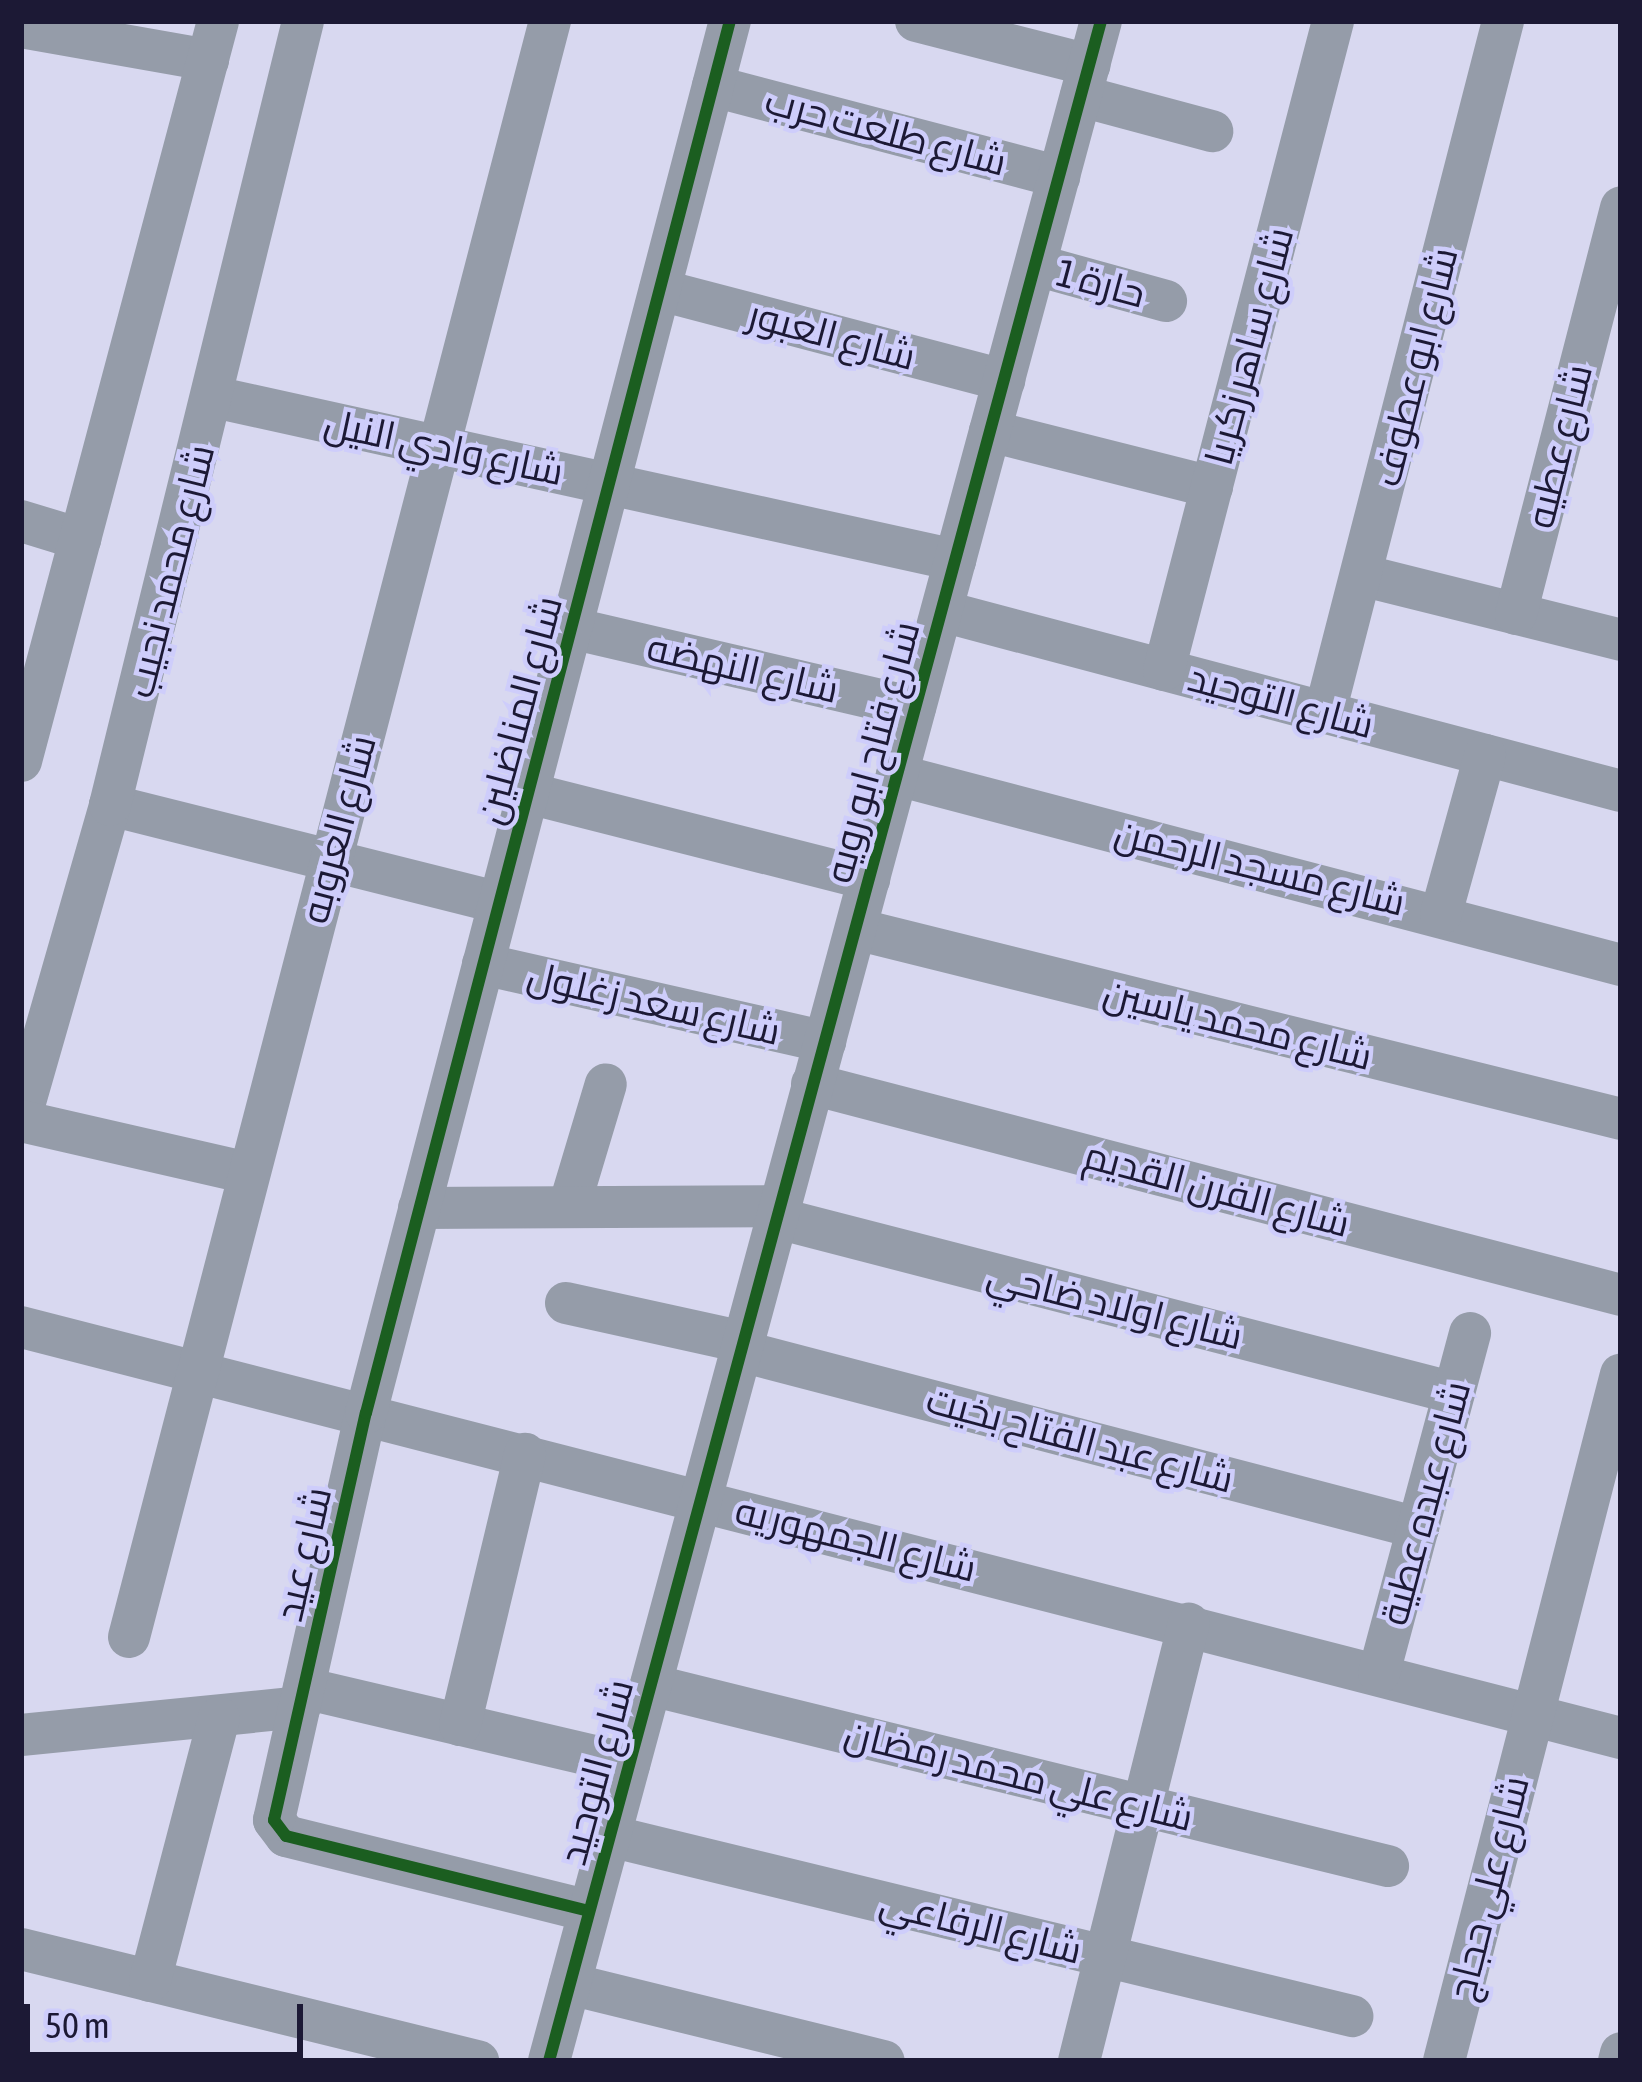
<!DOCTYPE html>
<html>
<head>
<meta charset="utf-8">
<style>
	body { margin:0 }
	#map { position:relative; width:1642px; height:2082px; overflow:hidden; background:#d8d8f0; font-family:"Asap Condensed",Cairo,sans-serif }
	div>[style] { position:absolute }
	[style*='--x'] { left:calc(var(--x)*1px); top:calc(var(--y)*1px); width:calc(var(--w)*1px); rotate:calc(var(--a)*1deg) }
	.street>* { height:42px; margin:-21px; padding:0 21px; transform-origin:21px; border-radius:21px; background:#959ca9 }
	.cycleway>* { height:12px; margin:-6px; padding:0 6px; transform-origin:6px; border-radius:6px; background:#1b5e20 }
	span { translate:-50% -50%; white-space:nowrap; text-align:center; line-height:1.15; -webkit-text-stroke:9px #cecdfb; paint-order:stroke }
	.street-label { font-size:39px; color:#1c1935 }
	.frame { position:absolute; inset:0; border:24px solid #1c1935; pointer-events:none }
	.scale { position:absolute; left:24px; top:2004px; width:279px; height:54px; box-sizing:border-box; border:6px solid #1c1935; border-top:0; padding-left:15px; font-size:36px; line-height:42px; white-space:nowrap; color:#1c1935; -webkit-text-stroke:9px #cecdfb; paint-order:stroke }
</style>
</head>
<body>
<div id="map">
	<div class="street">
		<div style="--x:916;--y:21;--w:179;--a:14.3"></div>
		<div style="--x:21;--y:27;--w:190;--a:10"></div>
		<div style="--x:713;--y:86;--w:358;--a:14.7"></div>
		<div style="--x:1081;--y:96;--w:136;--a:15"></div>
		<div style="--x:1036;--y:265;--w:135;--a:15.5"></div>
		<div style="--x:660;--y:290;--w:356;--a:14.7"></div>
		<div style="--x:214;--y:397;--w:759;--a:12.41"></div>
		<div style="--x:990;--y:431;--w:229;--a:14.2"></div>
		<div style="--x:21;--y:521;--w:62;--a:17"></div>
		<div style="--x:1361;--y:575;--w:268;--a:14"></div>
		<div style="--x:942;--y:611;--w:702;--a:14.85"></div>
		<div style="--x:1516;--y:614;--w:420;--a:-75.5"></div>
		<div style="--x:571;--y:628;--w:353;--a:13.1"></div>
		<div style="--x:1164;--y:670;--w:671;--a:-75.4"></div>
		<div style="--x:1325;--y:712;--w:714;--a:-75.55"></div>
		<div style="--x:21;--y:761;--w:766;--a:-75.09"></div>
		<div style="--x:897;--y:775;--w:749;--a:14.7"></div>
		<div style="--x:528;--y:793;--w:352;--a:14.2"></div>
		<div style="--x:110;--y:805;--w:401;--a:14.1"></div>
		<div style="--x:1441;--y:914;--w:165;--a:-74.5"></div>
		<div style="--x:856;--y:929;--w:788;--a:13.95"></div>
		<div style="--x:483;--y:964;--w:351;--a:12.8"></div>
		<div style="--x:812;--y:1084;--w:836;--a:14.62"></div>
		<div style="--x:21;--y:1116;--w:323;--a:-74"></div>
		<div style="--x:110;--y:805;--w:807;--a:-76.17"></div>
		<div style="--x:21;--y:1121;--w:233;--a:12.9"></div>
		<div style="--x:569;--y:1207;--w:128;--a:-73.3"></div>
		<div style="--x:419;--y:1208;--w:361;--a:-0.3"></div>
		<div style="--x:777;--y:1218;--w:699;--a:14.49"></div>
		<div style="--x:566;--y:1303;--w:181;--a:12.4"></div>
		<div style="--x:21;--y:1327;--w:1652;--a:14.41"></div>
		<div style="--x:741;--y:1351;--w:700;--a:14.65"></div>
		<div style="--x:129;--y:1637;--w:1670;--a:-75.4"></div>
		<div style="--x:1379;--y:1673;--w:352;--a:-75"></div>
		<div style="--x:651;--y:1685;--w:759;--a:13.8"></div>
		<div style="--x:304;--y:1688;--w:334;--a:13.2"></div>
		<div style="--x:460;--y:1725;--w:279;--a:-76.5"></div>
		<div style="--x:21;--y:1735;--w:280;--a:-5.7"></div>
		<div style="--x:610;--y:1836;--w:764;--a:13.64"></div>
		<div style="--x:589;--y:1911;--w:312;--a:-166.1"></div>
		<div style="--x:286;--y:1836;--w:20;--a:-127"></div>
		<div style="--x:274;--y:1820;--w:417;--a:-77.3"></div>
		<div style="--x:366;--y:1413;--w:1439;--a:-75.35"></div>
		<div style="--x:21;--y:1949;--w:471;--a:13.8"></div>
		<div style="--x:150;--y:1981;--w:272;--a:-75.3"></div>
		<div style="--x:570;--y:1984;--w:323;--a:13.8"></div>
		<div style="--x:549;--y:2061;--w:2113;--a:-74.86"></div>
		<div style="--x:1079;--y:2061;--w:451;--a:-75.9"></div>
		<div style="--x:1444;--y:2061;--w:709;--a:-75.55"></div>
		<div style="--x:1619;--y:2061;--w:8;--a:-76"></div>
	</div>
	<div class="cycleway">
		<div style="--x:589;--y:1911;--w:312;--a:-166.1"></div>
		<div style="--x:286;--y:1836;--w:20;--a:-127"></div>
		<div style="--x:274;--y:1820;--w:417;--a:-77.3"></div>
		<div style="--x:366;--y:1413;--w:1439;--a:-75.35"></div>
		<div style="--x:549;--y:2061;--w:2113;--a:-74.86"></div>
	</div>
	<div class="street-label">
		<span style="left:886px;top:131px;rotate:15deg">شارع طلعت حرب</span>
		<span style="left:1101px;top:283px;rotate:15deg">حارة 1</span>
		<span style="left:832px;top:335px;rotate:15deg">شارع العبور</span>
		<span style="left:1249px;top:346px;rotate:-75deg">شارع ساهر زكريا</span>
		<span style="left:1415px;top:367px;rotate:-76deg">شارع ابو عطوف</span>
		<span style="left:1559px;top:446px;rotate:-76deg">شارع عطيه</span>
		<span style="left:444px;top:447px;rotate:12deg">شارع وادي النيل</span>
		<span style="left:170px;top:571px;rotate:-76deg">شارع محمد نجيب</span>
		<span style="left:743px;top:668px;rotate:13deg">شارع النهضه</span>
		<span style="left:1281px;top:701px;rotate:15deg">شارع التوحيد</span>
		<span style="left:519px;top:710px;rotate:-75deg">شارع المناضلين</span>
		<span style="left:872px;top:752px;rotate:-75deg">شارع فتاح ابو رويه</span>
		<span style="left:338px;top:829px;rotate:-75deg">شارع العروبه</span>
		<span style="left:1260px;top:867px;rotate:14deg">شارع مسجد الرحمن</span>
		<span style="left:654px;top:1003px;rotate:13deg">شارع سعد زغلول</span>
		<span style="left:1238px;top:1024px;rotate:14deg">شارع محمد ياسين</span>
		<span style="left:1217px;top:1189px;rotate:15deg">شارع الفرن القديم</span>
		<span style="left:1115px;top:1305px;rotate:14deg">شارع اولاد ضاحي</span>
		<span style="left:1080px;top:1439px;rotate:15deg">شارع عبد الفتاح بخيت</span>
		<span style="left:1425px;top:1503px;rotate:-75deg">شارع عبده عطية</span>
		<span style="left:856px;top:1539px;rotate:14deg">شارع الجمهوريه</span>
		<span style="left:303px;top:1554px;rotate:-77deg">شارع عيد</span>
		<span style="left:596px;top:1772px;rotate:-75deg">شارع التوحيد</span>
		<span style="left:1019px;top:1775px;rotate:14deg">شارع علي محمد رمضان</span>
		<span style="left:1488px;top:1888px;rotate:-76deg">شارع علي حجاج</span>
		<span style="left:981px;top:1926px;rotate:14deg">شارع الرفاعي</span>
	</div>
	<div class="frame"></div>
	<div class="scale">50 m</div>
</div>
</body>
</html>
